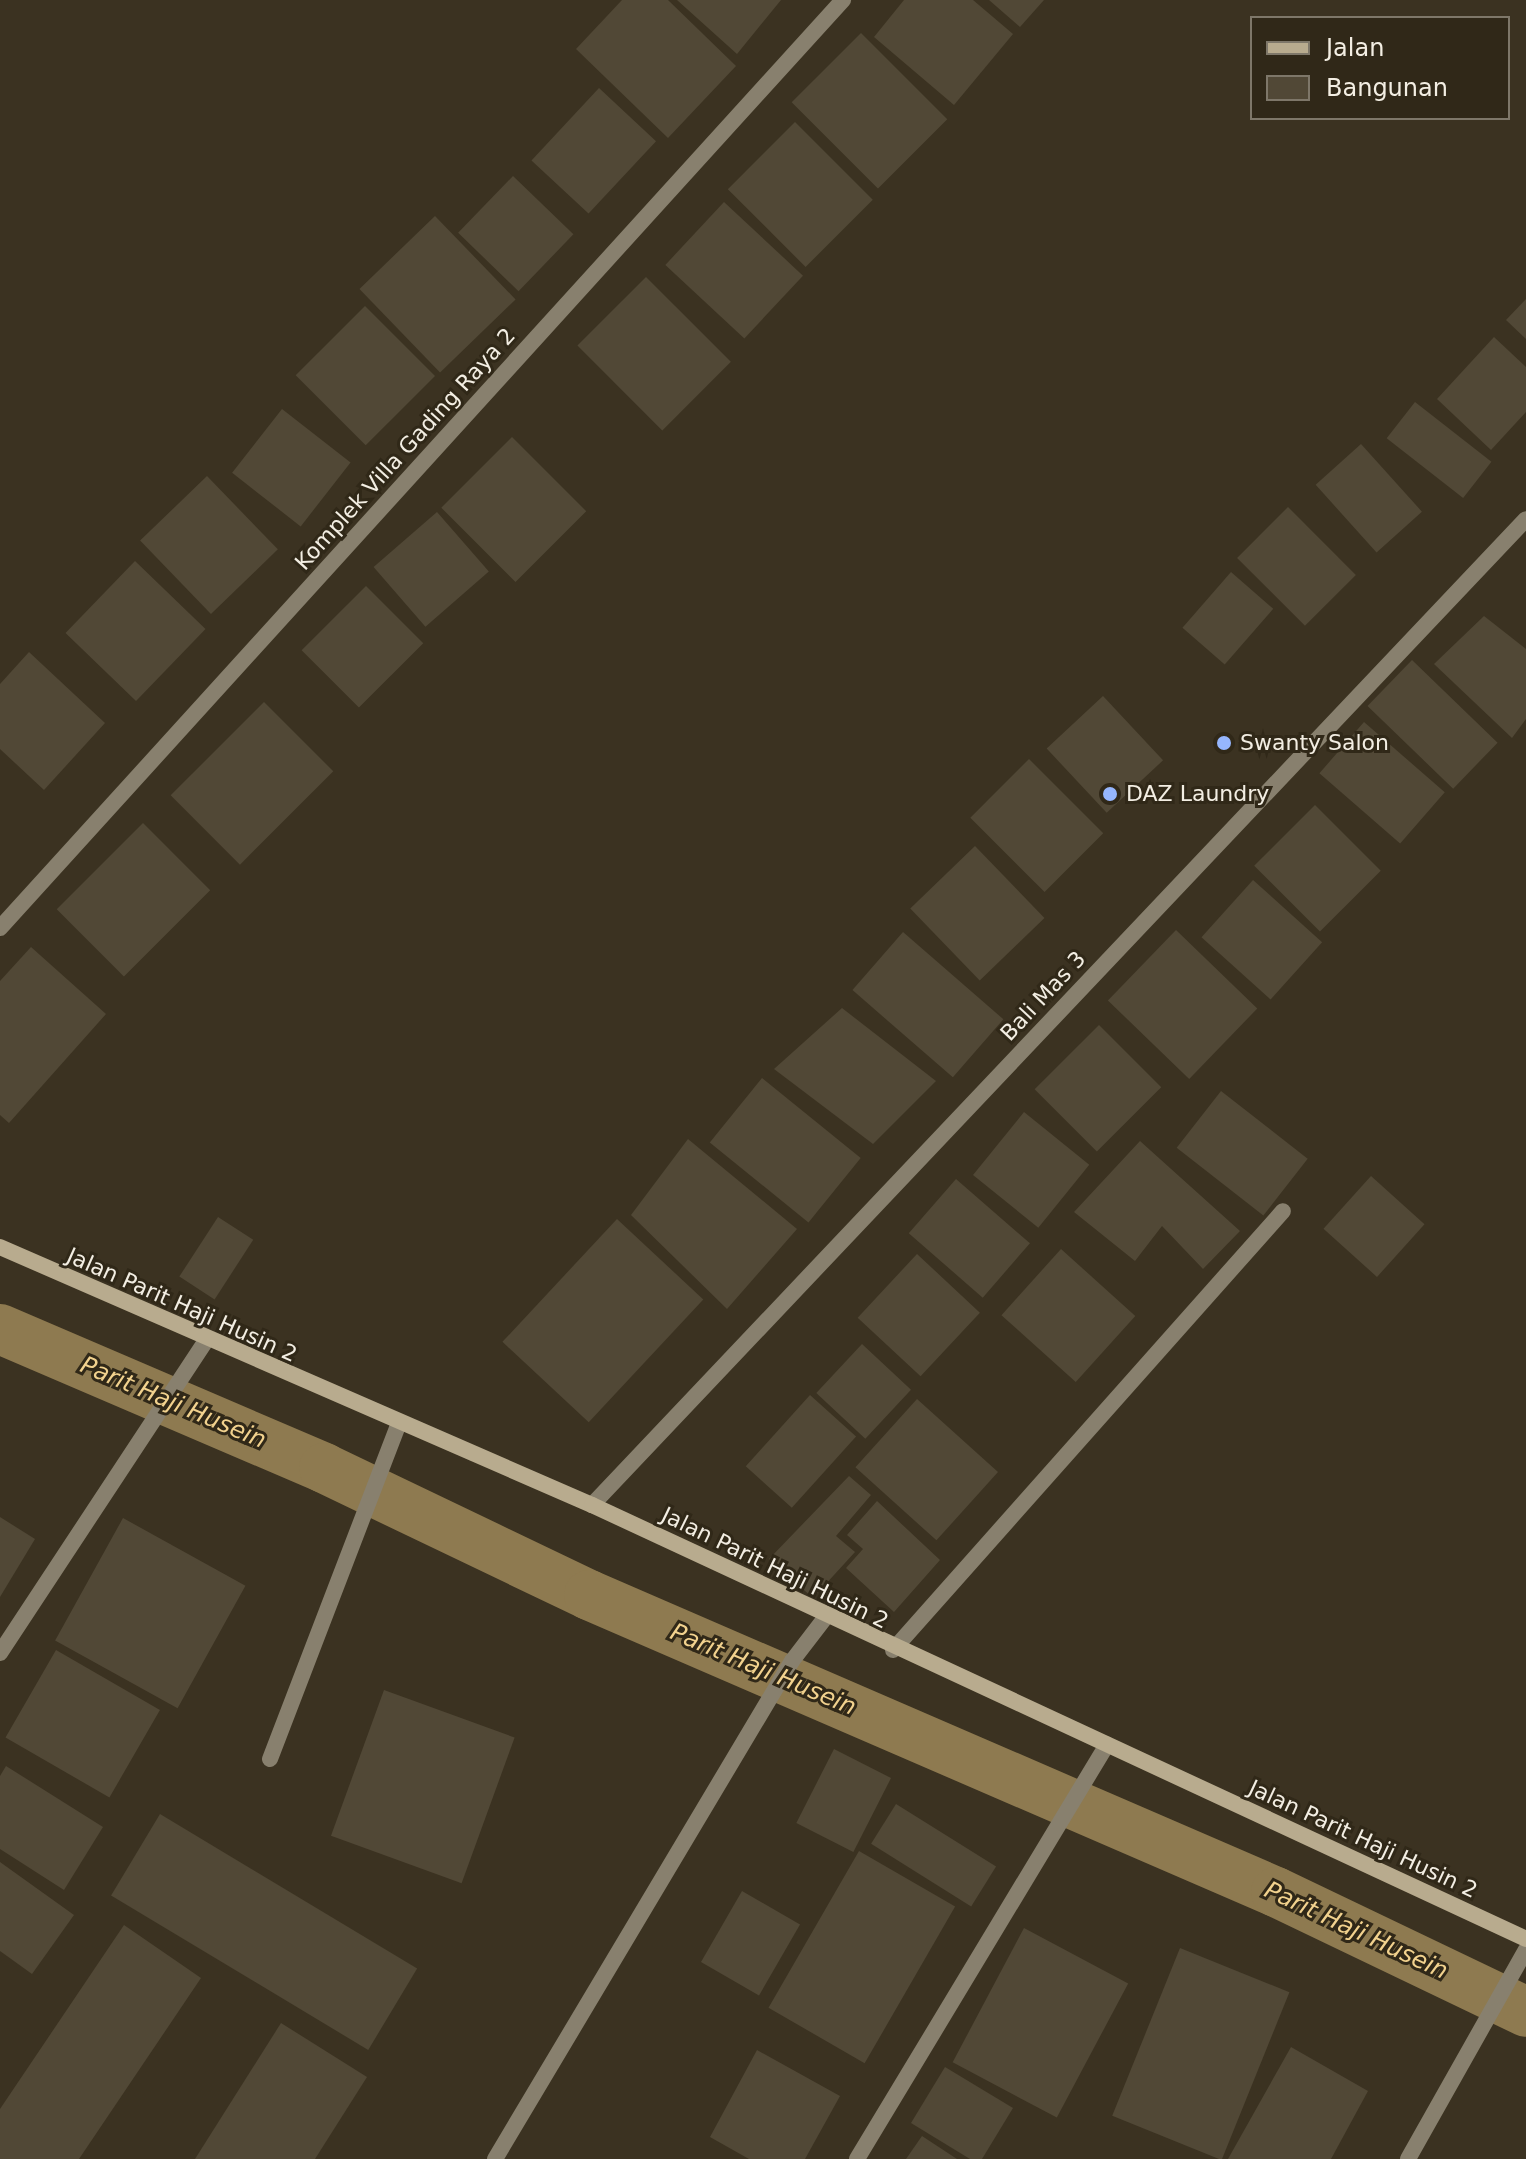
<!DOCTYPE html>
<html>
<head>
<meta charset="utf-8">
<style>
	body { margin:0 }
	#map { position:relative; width:1526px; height:2159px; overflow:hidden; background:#3b3221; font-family:"DejaVu Sans",sans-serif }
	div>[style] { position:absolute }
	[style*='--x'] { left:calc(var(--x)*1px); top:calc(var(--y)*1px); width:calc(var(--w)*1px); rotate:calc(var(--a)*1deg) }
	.canal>* { height:50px; margin:-25px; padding:0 25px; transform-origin:25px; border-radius:25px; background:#8e7a50 }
	.building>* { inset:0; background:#514836; transform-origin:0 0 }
	.lane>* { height:16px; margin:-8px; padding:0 8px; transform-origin:8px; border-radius:8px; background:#88806e }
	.street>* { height:16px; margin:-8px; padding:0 8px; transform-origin:8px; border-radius:8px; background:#88806e }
	.secondary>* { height:16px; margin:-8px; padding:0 8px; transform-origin:8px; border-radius:8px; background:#b8ab8e }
	.dots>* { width:22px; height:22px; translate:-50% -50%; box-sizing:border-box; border:4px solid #302818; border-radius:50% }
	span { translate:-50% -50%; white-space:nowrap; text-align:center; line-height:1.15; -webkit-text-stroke:6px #302818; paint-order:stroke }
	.street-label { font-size:22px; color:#f3eee3 }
	.poi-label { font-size:22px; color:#f3eee3 }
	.left { translate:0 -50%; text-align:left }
	.water-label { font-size:24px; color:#f2d28e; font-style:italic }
	.legend { position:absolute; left:1250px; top:16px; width:260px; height:104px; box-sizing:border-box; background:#302818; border:2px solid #7e7769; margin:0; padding:10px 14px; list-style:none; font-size:24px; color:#f3eee3 }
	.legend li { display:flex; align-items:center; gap:16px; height:40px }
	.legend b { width:40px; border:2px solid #7e7769 }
</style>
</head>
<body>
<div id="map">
	<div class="canal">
		<div style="--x:0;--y:1329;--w:353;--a:23.2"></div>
		<div style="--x:324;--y:1468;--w:294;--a:25.6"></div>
		<div style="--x:589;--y:1595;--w:748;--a:23.38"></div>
		<div style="--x:1276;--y:1892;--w:277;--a:25.6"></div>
	</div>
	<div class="building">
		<div style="clip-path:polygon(622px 0,668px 0,736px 66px,668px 138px,576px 49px)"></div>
		<div style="clip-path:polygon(677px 0,781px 0,737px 54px)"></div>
		<div style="clip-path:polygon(904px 0,973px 0,1013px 34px,954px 105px,874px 37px)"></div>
		<div style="clip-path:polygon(989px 0,1044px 0,1020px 27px)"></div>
		<div style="left:861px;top:33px;width:122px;height:98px;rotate:45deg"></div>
		<div style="left:599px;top:88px;width:78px;height:99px;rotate:43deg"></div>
		<div style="left:795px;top:122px;width:110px;height:95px;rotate:45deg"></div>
		<div style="left:513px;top:176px;width:84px;height:79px;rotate:44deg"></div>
		<div style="left:724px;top:202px;width:108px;height:86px;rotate:43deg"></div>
		<div style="left:435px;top:216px;width:116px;height:105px;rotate:46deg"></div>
		<div style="left:646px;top:277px;width:120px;height:97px;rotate:45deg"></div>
		<div style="clip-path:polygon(1526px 299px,1526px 339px,1506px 320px)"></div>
		<div style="left:365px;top:306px;width:99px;height:98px;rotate:45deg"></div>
		<div style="clip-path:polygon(1494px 337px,1526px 367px,1526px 412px,1491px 450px,1437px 399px)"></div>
		<div style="left:1415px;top:402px;width:97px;height:46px;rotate:38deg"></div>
		<div style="left:282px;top:409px;width:87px;height:81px;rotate:38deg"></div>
		<div style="left:512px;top:437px;width:105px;height:100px;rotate:45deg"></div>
		<div style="left:1361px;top:444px;width:91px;height:61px;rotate:48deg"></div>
		<div style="left:207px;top:476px;width:102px;height:93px;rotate:46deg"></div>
		<div style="left:1288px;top:507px;width:96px;height:72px;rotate:45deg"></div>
		<div style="left:437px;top:512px;width:79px;height:84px;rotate:49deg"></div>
		<div style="left:135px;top:561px;width:98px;height:100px;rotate:44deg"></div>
		<div style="left:1231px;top:572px;width:56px;height:74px;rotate:41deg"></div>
		<div style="left:366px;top:586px;width:81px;height:91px;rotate:45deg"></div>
		<div style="clip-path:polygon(1484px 616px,1526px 649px,1526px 719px,1512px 738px,1434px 664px)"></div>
		<div style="clip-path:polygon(29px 652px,105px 723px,44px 790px,0 749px,0 684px)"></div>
		<div style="left:1412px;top:660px;width:119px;height:64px;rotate:44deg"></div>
		<div style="left:1103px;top:696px;width:88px;height:77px;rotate:47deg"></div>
		<div style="left:264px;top:702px;width:98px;height:132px;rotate:45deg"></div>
		<div style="left:1364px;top:722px;width:107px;height:68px;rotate:41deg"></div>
		<div style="left:1029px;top:759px;width:105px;height:83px;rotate:45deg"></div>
		<div style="left:1315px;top:805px;width:93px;height:86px;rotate:45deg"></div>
		<div style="left:143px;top:823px;width:95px;height:122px;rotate:45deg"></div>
		<div style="left:975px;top:846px;width:100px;height:90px;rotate:46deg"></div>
		<div style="left:1253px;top:880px;width:93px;height:77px;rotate:42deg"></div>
		<div style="left:1176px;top:930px;width:113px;height:98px;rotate:44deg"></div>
		<div style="left:903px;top:932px;width:133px;height:77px;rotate:41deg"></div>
		<div style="clip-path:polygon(31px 947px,106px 1014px,9px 1123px,0 1115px,0 981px)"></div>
		<div style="clip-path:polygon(842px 1008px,936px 1081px,873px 1144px,774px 1069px)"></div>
		<div style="left:1099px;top:1025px;width:88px;height:91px;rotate:45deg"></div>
		<div style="left:762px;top:1078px;width:127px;height:83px;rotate:39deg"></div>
		<div style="left:1221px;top:1091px;width:110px;height:72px;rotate:38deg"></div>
		<div style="left:1024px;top:1112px;width:84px;height:81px;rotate:39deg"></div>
		<div style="clip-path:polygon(688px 1139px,797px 1229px,727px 1309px,631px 1215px)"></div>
		<div style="clip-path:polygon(1140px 1141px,1240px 1231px,1203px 1269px,1162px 1226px,1135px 1261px,1074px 1212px)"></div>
		<div style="left:1371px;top:1176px;width:72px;height:71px;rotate:42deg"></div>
		<div style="left:956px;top:1179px;width:98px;height:72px;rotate:41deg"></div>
		<div style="left:218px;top:1217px;width:42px;height:71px;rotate:33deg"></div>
		<div style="left:617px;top:1219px;width:118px;height:168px;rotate:43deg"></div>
		<div style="left:1061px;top:1249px;width:100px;height:89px;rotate:42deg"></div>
		<div style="left:917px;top:1254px;width:86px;height:87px;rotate:43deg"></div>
		<div style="left:862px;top:1344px;width:67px;height:67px;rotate:43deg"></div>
		<div style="left:810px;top:1395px;width:62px;height:96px;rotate:42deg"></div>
		<div style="left:917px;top:1399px;width:109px;height:92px;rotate:42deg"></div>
		<div style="clip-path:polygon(849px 1476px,871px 1495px,836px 1536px,855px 1552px,813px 1598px,769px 1559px)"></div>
		<div style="clip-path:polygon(877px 1501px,940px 1560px,894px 1612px,846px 1568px,863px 1549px,847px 1535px)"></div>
		<div style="clip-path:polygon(0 1517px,35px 1539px,0 1597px)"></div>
		<div style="left:123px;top:1518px;width:140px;height:140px;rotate:29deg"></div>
		<div style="left:56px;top:1650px;width:120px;height:101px;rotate:30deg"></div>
		<div style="left:384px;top:1690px;width:139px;height:155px;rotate:20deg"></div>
		<div style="left:834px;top:1749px;width:64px;height:83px;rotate:27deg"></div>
		<div style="clip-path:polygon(6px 1766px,103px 1827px,64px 1890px,0 1849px,0 1776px)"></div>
		<div style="left:896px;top:1804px;width:118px;height:47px;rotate:32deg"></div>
		<div style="left:160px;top:1814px;width:300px;height:95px;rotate:31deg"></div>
		<div style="left:859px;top:1851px;width:111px;height:181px;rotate:30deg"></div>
		<div style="clip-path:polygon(0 1862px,74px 1915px,32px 1974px,0 1951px)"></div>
		<div style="left:742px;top:1891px;width:67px;height:82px;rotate:30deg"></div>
		<div style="clip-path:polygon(124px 1925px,201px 1978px,79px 2159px,0 2159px,0 2109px)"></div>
		<div style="left:1024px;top:1928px;width:118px;height:152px;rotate:28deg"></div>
		<div style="left:1180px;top:1948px;width:118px;height:181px;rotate:22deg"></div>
		<div style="clip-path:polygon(281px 2023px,367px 2077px,315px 2159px,195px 2159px)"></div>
		<div style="clip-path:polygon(1291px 2047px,1368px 2091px,1331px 2159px,1228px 2159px)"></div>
		<div style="clip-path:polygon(757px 2050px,840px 2096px,805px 2159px,749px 2159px,710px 2137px)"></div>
		<div style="clip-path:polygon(945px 2067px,1013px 2108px,982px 2159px,970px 2159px,911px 2123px)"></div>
		<div style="clip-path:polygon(922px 2136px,957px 2159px,906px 2159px)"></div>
	</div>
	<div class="lane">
		<div style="--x:270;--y:1759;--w:360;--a:-69"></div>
	</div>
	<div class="street">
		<div style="--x:0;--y:928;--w:1254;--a:-47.75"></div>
		<div style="--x:592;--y:1505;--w:1358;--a:-46.55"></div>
		<div style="--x:893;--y:1650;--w:587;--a:-48.38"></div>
		<div style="--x:0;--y:1653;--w:374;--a:-56.6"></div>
		<div style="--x:495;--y:2159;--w:580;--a:-59.19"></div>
		<div style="--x:792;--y:1661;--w:54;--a:-52.5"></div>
		<div style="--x:857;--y:2159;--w:484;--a:-58.9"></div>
		<div style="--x:1408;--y:2159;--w:240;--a:-60.6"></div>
	</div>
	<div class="secondary">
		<div style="--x:0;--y:1247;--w:646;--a:23.55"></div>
		<div style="--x:592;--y:1505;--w:1030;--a:24.92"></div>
	</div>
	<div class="dots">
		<div style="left:1224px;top:743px;background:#96b6fd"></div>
		<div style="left:1110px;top:794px;background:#96b6fd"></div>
	</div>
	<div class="street-label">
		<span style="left:405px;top:449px;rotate:-48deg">Komplek Villa Gading Raya 2</span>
		<span style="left:1043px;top:996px;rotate:-47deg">Bali Mas 3</span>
		<span style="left:182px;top:1305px;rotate:24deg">Jalan Parit Haji Husin 2</span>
		<span style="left:775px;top:1568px;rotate:26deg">Jalan Parit Haji Husin 2</span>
		<span style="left:1363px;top:1839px;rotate:25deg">Jalan Parit Haji Husin 2</span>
	</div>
	<div class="poi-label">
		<span class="left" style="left:1240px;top:743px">Swanty Salon</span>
		<span class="left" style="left:1126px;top:794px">DAZ Laundry</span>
	</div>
	<div class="water-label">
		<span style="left:173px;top:1403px;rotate:23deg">Parit Haji Husein</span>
		<span style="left:763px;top:1670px;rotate:23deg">Parit Haji Husein</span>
		<span style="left:1356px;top:1931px;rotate:25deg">Parit Haji Husein</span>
	</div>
	<ul class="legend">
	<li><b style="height:10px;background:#b8ab8e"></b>Jalan</li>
	<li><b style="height:22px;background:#514836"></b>Bangunan</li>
	</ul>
</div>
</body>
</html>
